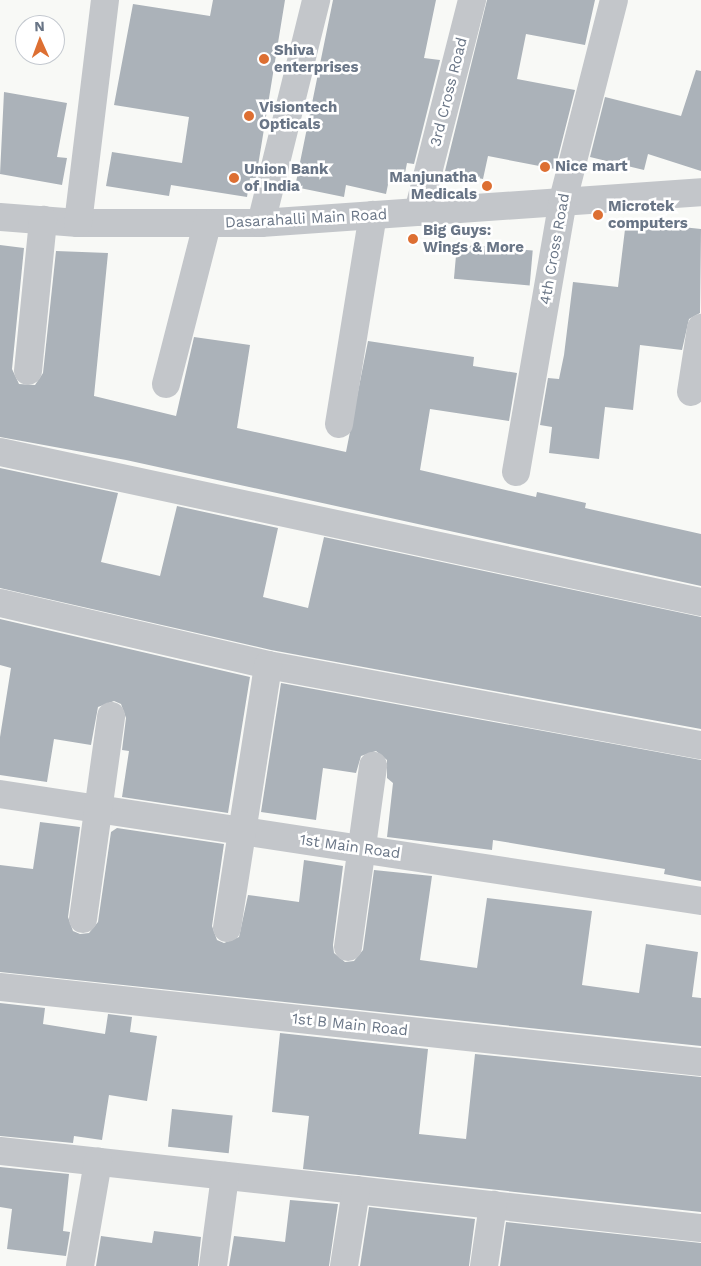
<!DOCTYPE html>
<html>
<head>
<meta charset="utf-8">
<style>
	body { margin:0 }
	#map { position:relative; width:701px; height:1266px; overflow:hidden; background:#f8f9f6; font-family:"Work Sans",sans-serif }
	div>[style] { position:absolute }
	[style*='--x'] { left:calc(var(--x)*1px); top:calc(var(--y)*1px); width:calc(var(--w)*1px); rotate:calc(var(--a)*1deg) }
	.building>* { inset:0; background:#abb2b9; transform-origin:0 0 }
	.minor>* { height:28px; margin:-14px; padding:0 14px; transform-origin:14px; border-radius:14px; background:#c3c6ca }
	.dots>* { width:14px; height:14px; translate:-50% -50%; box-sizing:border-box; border:2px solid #fff; border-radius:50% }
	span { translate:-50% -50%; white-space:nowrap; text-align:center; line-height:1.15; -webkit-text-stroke:5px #fff; paint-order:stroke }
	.poi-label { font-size:15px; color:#697586; font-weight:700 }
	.left { translate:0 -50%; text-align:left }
	.right { translate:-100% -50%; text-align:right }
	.street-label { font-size:15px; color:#697586 }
	.north { position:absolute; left:15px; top:15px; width:50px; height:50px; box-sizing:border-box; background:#fff; border:1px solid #c3c8cf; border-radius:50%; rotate:358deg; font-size:14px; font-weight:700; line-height:20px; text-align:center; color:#697586 }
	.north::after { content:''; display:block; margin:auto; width:18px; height:22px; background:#dd6f32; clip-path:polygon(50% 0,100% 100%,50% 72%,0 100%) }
</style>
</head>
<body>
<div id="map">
	<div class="building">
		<div style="clip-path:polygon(213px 0,285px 0,256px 178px,250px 178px,247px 197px,171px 185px,169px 196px,106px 186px,112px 152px,182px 163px,189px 117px,114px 105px,133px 4px,210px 16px)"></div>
		<div style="clip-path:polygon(333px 0,436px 0,424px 58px,440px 60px,414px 164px,407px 163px,404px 178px,390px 175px,386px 194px,346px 185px,344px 197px,295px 187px)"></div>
		<div style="clip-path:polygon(487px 0,595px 0,585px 45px,526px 34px,517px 79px,575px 90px,555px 169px,488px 156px,483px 179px,445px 171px)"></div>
		<div style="clip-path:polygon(696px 70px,701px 71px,701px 171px,648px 154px,644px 170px,590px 157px,605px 97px,681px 116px)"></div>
		<div style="clip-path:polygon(4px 92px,67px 103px,57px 157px,67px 158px,62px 185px,0 174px)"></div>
		<div style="clip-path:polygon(626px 221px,701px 229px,700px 313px,689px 319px,682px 350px,640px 345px,633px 410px,605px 407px,599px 459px,549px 453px,552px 427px,540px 425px,548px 378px,559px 379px,564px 355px,573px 282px,618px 287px)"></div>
		<div style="left:457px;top:244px;width:76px;height:35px;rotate:5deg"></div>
		<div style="clip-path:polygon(0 245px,24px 248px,12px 369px,19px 384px,35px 385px,43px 373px,56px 251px,108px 253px,94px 396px,176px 416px,194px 337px,250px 345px,237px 428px,346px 452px,368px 341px,474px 357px,473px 366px,517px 373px,509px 421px,430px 409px,420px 470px,536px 497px,537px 492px,586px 503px,585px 508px,701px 534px,701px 586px,126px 460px,0 437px)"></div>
		<div style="clip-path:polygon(0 468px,118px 493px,101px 562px,160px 576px,177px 506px,278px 528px,263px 597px,308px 608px,324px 537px,701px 617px,701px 729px,271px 650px,0 588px)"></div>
		<div style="clip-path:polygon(0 619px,250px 677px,228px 813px,122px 797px,129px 751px,122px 750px,126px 718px,121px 704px,114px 701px,98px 707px,91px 745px,54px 739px,47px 782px,0 775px,0 737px,11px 668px,0 665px)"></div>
		<div style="clip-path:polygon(281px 683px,701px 760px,701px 881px,664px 874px,665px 869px,493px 840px,492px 850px,387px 837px,393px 783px,387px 778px,387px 760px,376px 751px,361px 756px,356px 773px,323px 768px,316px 820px,261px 812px)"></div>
		<div style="clip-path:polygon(40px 822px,80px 827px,68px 917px,73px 931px,80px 934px,89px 933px,98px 922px,111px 832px,117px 828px,224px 844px,212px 926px,217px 940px,224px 943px,239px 937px,248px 895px,299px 902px,304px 860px,343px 866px,333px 945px,334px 953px,345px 962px,354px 961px,363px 950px,374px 870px,432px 876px,420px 960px,477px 968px,487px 898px,592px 911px,582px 985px,639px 993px,646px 944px,698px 952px,692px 997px,701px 998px,701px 1046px,0 972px,0 865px,33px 869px)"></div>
		<div style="clip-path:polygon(0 1003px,45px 1008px,43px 1024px,105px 1034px,108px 1014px,132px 1017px,130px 1032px,157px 1036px,147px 1101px,109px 1095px,102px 1140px,74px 1136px,73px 1143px,0 1136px)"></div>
		<div style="clip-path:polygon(280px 1033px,428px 1049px,419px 1134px,466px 1139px,475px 1054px,701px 1077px,701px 1212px,303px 1169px,309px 1116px,272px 1112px)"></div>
		<div style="left:172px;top:1109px;width:61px;height:38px;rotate:6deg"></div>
		<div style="clip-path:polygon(0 1167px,69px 1174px,63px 1231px,70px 1232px,66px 1256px,7px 1249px,12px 1209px,0 1207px)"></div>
		<div style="clip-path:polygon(290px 1200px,338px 1204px,329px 1266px,229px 1266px,234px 1236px,285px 1242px)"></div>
		<div style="clip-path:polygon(369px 1207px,475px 1219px,469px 1266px,360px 1266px)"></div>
		<div style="clip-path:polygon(506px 1222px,701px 1243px,701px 1266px,500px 1266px)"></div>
		<div style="clip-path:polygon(154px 1231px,201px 1237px,198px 1266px,96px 1266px,101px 1236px,152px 1243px)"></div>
	</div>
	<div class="minor">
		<div style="--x:418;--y:212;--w:219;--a:-75.7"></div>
		<div style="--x:0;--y:217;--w:78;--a:4.4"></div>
		<div style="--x:78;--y:223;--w:183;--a:0"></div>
		<div style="--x:261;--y:223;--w:441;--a:-4"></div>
		<div style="--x:78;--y:223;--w:225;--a:-83.1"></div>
		<div style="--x:261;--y:223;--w:230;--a:-76.1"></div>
		<div style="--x:28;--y:371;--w:152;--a:-84.3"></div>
		<div style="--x:166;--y:384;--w:165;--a:-75.6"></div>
		<div style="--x:691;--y:392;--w:65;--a:-81.1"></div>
		<div style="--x:339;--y:424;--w:212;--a:-80.8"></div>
		<div style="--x:0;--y:452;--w:717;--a:12.08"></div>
		<div style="--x:516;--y:472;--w:276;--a:-80.2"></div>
		<div style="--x:563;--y:200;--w:206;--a:-75.7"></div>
		<div style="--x:0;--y:603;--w:275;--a:13"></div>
		<div style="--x:268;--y:665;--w:440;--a:10.5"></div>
		<div style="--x:0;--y:794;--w:709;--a:8.68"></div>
		<div style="--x:83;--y:919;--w:205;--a:-82.1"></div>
		<div style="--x:227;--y:928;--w:266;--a:-81.1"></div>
		<div style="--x:348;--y:947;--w:183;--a:-82.1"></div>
		<div style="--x:0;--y:987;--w:705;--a:6.11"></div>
		<div style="--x:0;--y:1151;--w:705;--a:6.27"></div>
		<div style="--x:80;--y:1266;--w:106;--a:-80.2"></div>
		<div style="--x:213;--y:1266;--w:91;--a:-82.4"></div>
		<div style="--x:344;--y:1266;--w:77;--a:-81"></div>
		<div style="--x:484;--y:1266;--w:62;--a:-81.6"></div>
	</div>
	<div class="dots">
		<div style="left:264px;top:59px;background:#dd6f32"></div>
		<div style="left:249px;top:116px;background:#dd6f32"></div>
		<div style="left:545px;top:167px;background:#dd6f32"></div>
		<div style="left:234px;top:178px;background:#dd6f32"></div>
		<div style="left:487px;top:186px;background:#dd6f32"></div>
		<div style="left:598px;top:215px;background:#dd6f32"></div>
		<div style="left:413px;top:239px;background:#dd6f32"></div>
	</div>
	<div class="poi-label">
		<span class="left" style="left:274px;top:59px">Shiva<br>enterprises</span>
		<span class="left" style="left:259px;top:116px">Visiontech<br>Opticals</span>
		<span class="left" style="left:555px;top:167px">Nice mart</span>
		<span class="left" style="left:244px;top:178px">Union Bank<br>of India</span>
		<span class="right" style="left:477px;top:186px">Manjunatha<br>Medicals</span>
		<span class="left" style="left:608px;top:215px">Microtek<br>computers</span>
		<span class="left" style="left:423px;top:239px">Big Guys:<br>Wings &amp; More</span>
	</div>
	<div class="street-label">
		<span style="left:449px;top:92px;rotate:-76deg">3rd Cross Road</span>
		<span style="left:306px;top:219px;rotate:-3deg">Dasarahalli Main Road</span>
		<span style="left:555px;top:249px;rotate:-80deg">4th Cross Road</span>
		<span style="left:350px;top:847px;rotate:8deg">1st Main Road</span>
		<span style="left:350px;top:1025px;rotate:6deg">1st B Main Road</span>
	</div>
	<div class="north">N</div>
</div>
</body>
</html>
